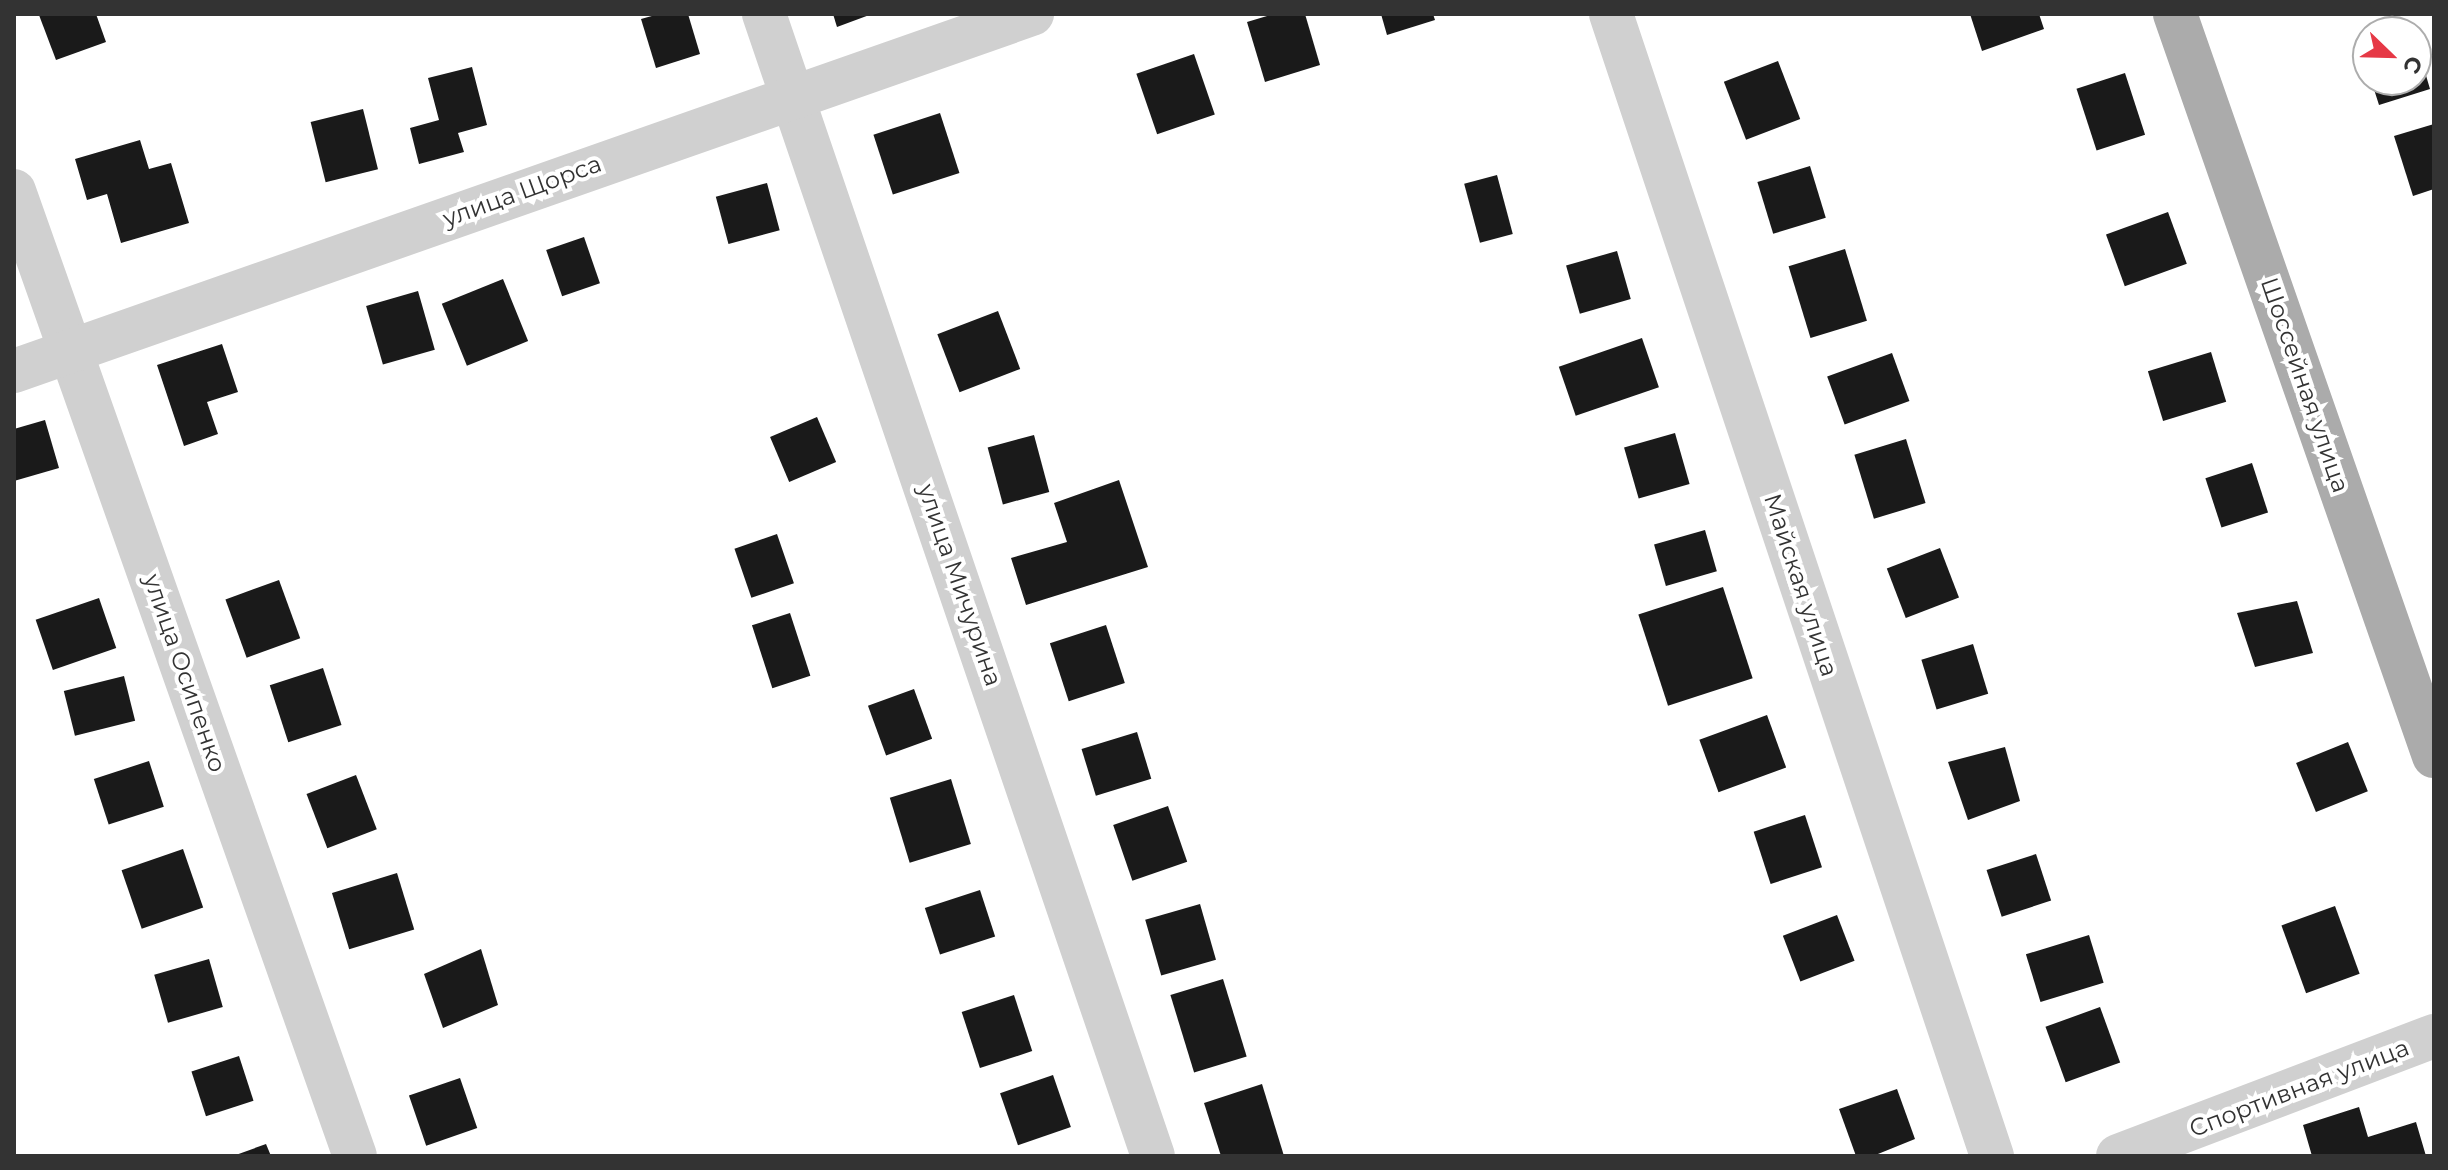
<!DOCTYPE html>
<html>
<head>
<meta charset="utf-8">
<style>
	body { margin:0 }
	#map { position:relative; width:2448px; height:1170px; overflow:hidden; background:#fff; font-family:Montserrat,sans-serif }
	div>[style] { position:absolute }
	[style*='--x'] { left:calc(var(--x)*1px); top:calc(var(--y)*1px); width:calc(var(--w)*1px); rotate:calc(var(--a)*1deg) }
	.building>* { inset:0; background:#1a1a1a; transform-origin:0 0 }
	.minor>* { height:44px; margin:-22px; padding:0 22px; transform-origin:22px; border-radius:22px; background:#d0d0d0 }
	.major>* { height:44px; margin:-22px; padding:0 22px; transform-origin:22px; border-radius:22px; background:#ababab }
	span { translate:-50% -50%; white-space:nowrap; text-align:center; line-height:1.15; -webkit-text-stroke:8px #fff; paint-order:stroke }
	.street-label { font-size:24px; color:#333 }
	.frame { position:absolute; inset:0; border:16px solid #333; pointer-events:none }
	.north { position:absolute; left:2352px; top:16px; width:80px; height:80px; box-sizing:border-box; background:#fff; border:2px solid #adadad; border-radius:50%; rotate:113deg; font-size:22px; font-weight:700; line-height:32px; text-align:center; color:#333 }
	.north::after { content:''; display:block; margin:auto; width:28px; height:36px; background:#e63946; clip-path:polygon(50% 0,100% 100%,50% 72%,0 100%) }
</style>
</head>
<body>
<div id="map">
	<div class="building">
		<div style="clip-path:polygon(96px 14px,106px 42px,56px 60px,39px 15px)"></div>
		<div style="clip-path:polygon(659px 14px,688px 14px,700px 54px,656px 68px,641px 19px)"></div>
		<div style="clip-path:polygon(833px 14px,872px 14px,837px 27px)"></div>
		<div style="clip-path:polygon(1274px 14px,1305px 14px,1320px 65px,1265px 82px,1247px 22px)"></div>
		<div style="clip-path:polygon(1381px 14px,1433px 14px,1435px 20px,1387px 35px)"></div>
		<div style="clip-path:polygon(1970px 14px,2039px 14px,2044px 29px,1982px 51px)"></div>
		<div style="clip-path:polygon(2417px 45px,2430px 89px,2379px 105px,2371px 80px,2416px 80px)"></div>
		<div style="left:1194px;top:54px;width:64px;height:61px;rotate:71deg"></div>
		<div style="left:1778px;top:61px;width:62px;height:58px;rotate:69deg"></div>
		<div style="clip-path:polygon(472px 67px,487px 125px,458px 133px,464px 152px,419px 164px,410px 128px,439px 120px,428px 78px)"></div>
		<div style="left:2125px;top:73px;width:65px;height:51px;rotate:72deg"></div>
		<div style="left:363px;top:109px;width:62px;height:54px;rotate:76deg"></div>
		<div style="left:940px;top:113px;width:63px;height:70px;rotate:72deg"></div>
		<div style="clip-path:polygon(2434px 124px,2434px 189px,2413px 196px,2394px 136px)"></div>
		<div style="clip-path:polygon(140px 140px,149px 169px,171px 163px,189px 223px,121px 243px,107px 194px,87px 200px,75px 159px)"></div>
		<div style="left:1810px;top:166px;width:54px;height:55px;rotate:73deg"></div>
		<div style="left:1497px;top:175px;width:61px;height:34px;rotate:75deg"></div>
		<div style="left:767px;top:183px;width:49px;height:53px;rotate:75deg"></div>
		<div style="left:2168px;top:212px;width:55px;height:66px;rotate:70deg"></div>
		<div style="left:584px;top:237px;width:49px;height:40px;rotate:71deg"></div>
		<div style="left:1845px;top:249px;width:75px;height:59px;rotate:73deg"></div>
		<div style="left:1617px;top:251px;width:50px;height:53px;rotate:74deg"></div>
		<div style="left:503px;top:279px;width:67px;height:66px;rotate:68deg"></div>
		<div style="left:418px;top:291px;width:61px;height:54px;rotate:74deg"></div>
		<div style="left:998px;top:311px;width:62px;height:65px;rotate:69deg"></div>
		<div style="left:1642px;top:338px;width:52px;height:88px;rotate:71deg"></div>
		<div style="clip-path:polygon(222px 344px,238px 392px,207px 402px,218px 434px,184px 446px,157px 365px)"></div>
		<div style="left:2211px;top:352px;width:52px;height:66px;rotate:73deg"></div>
		<div style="left:1892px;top:353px;width:51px;height:69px;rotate:70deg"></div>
		<div style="left:817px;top:417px;width:49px;height:51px;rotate:67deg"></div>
		<div style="clip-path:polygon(45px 420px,59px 468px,14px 481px,14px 429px)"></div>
		<div style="left:1675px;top:433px;width:53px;height:53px;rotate:74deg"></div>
		<div style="left:1034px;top:435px;width:59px;height:48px;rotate:75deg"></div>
		<div style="left:1906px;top:439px;width:67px;height:54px;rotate:73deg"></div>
		<div style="left:2252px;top:463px;width:52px;height:49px;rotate:72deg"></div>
		<div style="clip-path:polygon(1119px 480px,1148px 567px,1026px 605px,1011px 558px,1067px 542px,1054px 503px)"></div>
		<div style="left:1705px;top:530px;width:43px;height:53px;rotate:74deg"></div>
		<div style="left:777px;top:534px;width:52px;height:45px;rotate:71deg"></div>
		<div style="left:1940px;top:548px;width:53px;height:57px;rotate:69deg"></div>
		<div style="left:279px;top:580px;width:62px;height:57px;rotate:70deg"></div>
		<div style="left:1723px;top:587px;width:96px;height:89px;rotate:72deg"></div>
		<div style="left:99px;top:598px;width:53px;height:67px;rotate:71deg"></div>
		<div style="clip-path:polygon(2297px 601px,2313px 653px,2255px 667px,2237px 613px)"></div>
		<div style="left:790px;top:613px;width:66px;height:40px;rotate:72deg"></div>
		<div style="left:1106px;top:625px;width:61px;height:59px;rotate:72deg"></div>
		<div style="left:1973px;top:644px;width:52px;height:54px;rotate:73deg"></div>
		<div style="left:323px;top:668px;width:60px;height:56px;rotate:72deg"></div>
		<div style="left:124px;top:676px;width:46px;height:62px;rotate:76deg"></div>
		<div style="left:914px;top:689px;width:53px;height:49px;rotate:70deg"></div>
		<div style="left:1767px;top:715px;width:56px;height:72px;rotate:70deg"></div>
		<div style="left:1137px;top:732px;width:49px;height:58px;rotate:73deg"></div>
		<div style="left:2348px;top:742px;width:53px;height:56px;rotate:68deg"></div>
		<div style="clip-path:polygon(2005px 747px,2020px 801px,1968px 820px,1948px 762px)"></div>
		<div style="left:149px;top:761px;width:48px;height:58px;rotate:72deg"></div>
		<div style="left:356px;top:775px;width:58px;height:53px;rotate:69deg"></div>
		<div style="left:951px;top:779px;width:68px;height:64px;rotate:73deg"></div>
		<div style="left:1168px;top:806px;width:59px;height:58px;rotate:71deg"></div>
		<div style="left:1805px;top:815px;width:55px;height:54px;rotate:72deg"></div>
		<div style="left:183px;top:849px;width:62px;height:65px;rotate:71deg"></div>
		<div style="left:2036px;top:854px;width:49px;height:52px;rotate:72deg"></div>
		<div style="left:397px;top:873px;width:59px;height:68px;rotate:73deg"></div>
		<div style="left:980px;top:890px;width:49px;height:58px;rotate:72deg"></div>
		<div style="left:1200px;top:904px;width:58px;height:57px;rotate:74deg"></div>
		<div style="left:2335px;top:906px;width:72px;height:57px;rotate:70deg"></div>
		<div style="left:1837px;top:915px;width:49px;height:58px;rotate:69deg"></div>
		<div style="left:2089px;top:935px;width:50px;height:66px;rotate:73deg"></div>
		<div style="clip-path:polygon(481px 949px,498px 1005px,443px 1028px,424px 974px)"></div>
		<div style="left:209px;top:959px;width:50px;height:57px;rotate:74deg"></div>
		<div style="left:1223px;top:979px;width:81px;height:55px;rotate:73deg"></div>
		<div style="left:1014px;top:995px;width:59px;height:55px;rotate:72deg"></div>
		<div style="left:2100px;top:1007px;width:59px;height:58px;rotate:70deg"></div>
		<div style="left:239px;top:1056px;width:47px;height:50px;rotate:72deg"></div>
		<div style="left:1053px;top:1075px;width:55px;height:56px;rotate:71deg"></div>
		<div style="left:460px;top:1078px;width:53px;height:54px;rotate:71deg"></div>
		<div style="clip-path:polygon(1262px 1084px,1284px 1156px,1221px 1156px,1204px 1103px)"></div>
		<div style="clip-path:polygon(1897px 1089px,1915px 1139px,1873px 1156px,1856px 1156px,1839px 1109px)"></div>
		<div style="clip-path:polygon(2359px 1107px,2368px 1137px,2416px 1122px,2426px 1156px,2312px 1156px,2303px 1125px)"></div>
		<div style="clip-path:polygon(266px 1144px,271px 1156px,233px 1156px)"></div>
	</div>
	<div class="minor">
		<div style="--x:764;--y:14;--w:1206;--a:71.19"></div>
		<div style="--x:1611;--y:14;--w:1204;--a:71.55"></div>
		<div style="--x:14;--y:191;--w:1023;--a:70.54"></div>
		<div style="--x:14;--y:371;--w:1079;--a:-19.33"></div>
		<div style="--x:2118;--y:1156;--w:338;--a:-20.8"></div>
	</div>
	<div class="major">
		<div style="--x:2175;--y:14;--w:786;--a:70.76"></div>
	</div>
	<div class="street-label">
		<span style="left:522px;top:191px;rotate:-20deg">улица Щорса</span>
		<span style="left:2305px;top:385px;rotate:71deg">Шоссейная улица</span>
		<span style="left:960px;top:585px;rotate:71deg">улица Мичурина</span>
		<span style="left:1801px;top:585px;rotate:72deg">Майская улица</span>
		<span style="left:185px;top:673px;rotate:71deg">улица Осипенко</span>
		<span style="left:2299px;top:1088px;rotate:-21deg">Спортивная улица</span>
	</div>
	<div class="frame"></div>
	<div class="north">С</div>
</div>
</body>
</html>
